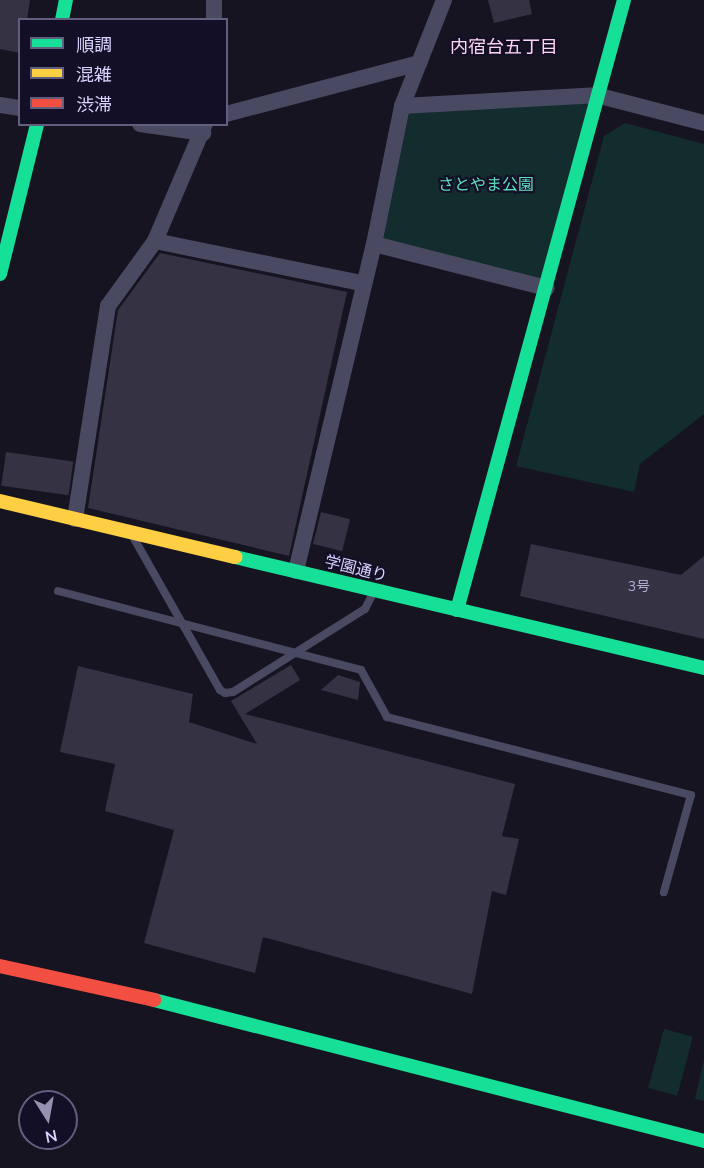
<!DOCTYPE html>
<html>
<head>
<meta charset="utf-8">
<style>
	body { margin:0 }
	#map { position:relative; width:704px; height:1168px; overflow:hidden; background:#161421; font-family:"Nunito Sans","Noto Sans JP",sans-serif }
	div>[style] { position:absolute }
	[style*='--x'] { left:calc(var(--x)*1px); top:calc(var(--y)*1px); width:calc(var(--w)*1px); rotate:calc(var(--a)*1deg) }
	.green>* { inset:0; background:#132c2d; transform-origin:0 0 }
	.building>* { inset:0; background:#343243; transform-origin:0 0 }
	.lane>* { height:8px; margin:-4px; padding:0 4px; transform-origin:4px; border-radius:4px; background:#4a4962 }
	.street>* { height:16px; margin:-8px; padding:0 8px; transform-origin:8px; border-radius:8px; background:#4a4962 }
	.fast>* { height:14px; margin:-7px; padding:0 7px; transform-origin:7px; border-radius:7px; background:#16e098 }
	.slow>* { height:14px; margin:-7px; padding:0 7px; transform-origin:7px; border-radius:7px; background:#ffcf43 }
	.jam>* { height:14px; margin:-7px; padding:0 7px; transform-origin:7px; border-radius:7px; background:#f24e42 }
	span { translate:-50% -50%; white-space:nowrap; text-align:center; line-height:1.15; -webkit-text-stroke:4.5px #130f26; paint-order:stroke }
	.number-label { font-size:14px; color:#b0acd0 }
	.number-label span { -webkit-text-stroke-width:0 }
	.park-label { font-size:16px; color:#5fe0c0 }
	.street-label { font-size:16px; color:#d9d4ff }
	.neighbourhood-label { font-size:18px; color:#ffd6f0 }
	.legend { position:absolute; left:18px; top:18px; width:210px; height:108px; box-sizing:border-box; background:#130f26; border:2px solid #625e7d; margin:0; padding:8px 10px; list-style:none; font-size:18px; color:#d9d4ff }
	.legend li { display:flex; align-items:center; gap:12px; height:30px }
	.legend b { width:30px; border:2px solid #625e7d }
	.north { position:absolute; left:18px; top:1090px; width:60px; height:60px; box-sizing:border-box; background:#130f26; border:2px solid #625e7d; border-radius:50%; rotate:169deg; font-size:16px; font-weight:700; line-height:24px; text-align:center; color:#d9d4ff }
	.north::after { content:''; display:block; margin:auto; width:21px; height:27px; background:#9591b1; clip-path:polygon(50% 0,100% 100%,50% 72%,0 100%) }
</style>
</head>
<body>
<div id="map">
	<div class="green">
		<div style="clip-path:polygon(596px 95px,546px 288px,374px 244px,402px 106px)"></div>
		<div style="clip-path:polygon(625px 123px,704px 144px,704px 414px,640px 464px,634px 492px,516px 466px,604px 136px)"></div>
		<div style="left:664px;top:1029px;width:30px;height:61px;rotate:15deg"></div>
		<div style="clip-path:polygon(704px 1060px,704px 1101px,695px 1099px)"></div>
	</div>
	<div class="building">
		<div style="clip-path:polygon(0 0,30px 0,27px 20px,20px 20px,20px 53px,0 49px)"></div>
		<div style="clip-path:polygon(488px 0,529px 0,532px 14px,494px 23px)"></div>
		<div style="clip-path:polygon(160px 253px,347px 292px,289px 556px,88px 508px,118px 310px)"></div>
		<div style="left:6px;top:452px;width:68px;height:34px;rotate:8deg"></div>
		<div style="left:321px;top:512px;width:30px;height:33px;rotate:14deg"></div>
		<div style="clip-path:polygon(531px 544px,681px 575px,704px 556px,704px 639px,520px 596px)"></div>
		<div style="clip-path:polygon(291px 665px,300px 680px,245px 714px,515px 784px,502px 836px,519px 839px,506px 895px,492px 891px,472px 994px,263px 937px,255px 973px,144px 943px,174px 830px,105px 811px,115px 764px,60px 752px,78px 666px,193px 694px,189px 722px,257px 744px,231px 701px)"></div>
		<div style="clip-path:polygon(338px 675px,360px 682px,358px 700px,321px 690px)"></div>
	</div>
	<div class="lane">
		<div style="--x:132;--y:535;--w:178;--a:60.4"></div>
		<div style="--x:220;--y:690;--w:6;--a:31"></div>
		<div style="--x:225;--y:693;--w:8;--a:-7"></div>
		<div style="--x:233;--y:692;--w:156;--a:-32.2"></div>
		<div style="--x:365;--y:609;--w:20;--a:-63"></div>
		<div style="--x:58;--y:591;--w:313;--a:14.6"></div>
		<div style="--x:361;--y:670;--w:54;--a:61"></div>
		<div style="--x:387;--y:717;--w:314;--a:14.4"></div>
		<div style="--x:691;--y:795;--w:101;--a:105.6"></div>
	</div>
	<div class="street">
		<div style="--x:214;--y:0;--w:20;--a:90"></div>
		<div style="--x:0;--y:105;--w:20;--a:9"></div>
		<div style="--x:402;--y:106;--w:194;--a:-3.2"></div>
		<div style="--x:596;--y:95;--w:112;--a:14.5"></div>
		<div style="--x:226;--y:114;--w:200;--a:-14.8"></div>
		<div style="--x:140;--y:124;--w:64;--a:8.1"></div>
		<div style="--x:155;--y:241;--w:211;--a:11.5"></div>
		<div style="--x:374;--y:244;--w:178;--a:14.3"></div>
		<div style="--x:75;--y:519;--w:216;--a:-81.2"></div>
		<div style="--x:108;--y:306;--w:80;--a:-54.1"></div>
		<div style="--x:155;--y:241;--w:127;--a:-66.9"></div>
		<div style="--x:296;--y:571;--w:336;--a:-76.6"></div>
		<div style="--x:374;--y:244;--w:141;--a:-78.5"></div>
		<div style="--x:402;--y:106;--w:114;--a:-68.4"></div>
	</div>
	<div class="fast">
		<div style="--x:62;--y:20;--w:20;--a:-79"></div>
		<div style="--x:0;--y:274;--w:154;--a:-76.1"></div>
		<div style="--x:235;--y:557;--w:482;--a:13.3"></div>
		<div style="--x:457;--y:610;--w:632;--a:-74.69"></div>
		<div style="--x:154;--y:1000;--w:568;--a:14.38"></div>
	</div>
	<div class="slow">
		<div style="--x:0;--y:501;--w:242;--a:13.4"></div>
	</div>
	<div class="jam">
		<div style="--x:0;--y:966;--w:158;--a:12.4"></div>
	</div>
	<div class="number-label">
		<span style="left:639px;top:587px">3号</span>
	</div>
	<div class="park-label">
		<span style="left:486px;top:185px">さとやま公園</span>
	</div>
	<div class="street-label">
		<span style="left:356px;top:569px;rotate:14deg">学園通り</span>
	</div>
	<div class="neighbourhood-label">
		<span style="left:504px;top:47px">内宿台五丁目</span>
	</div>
	<ul class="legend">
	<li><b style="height:8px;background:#16e098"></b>順調</li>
	<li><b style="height:8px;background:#ffcf43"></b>混雑</li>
	<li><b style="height:8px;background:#f24e42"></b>渋滞</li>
	</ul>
	<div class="north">N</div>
</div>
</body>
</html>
